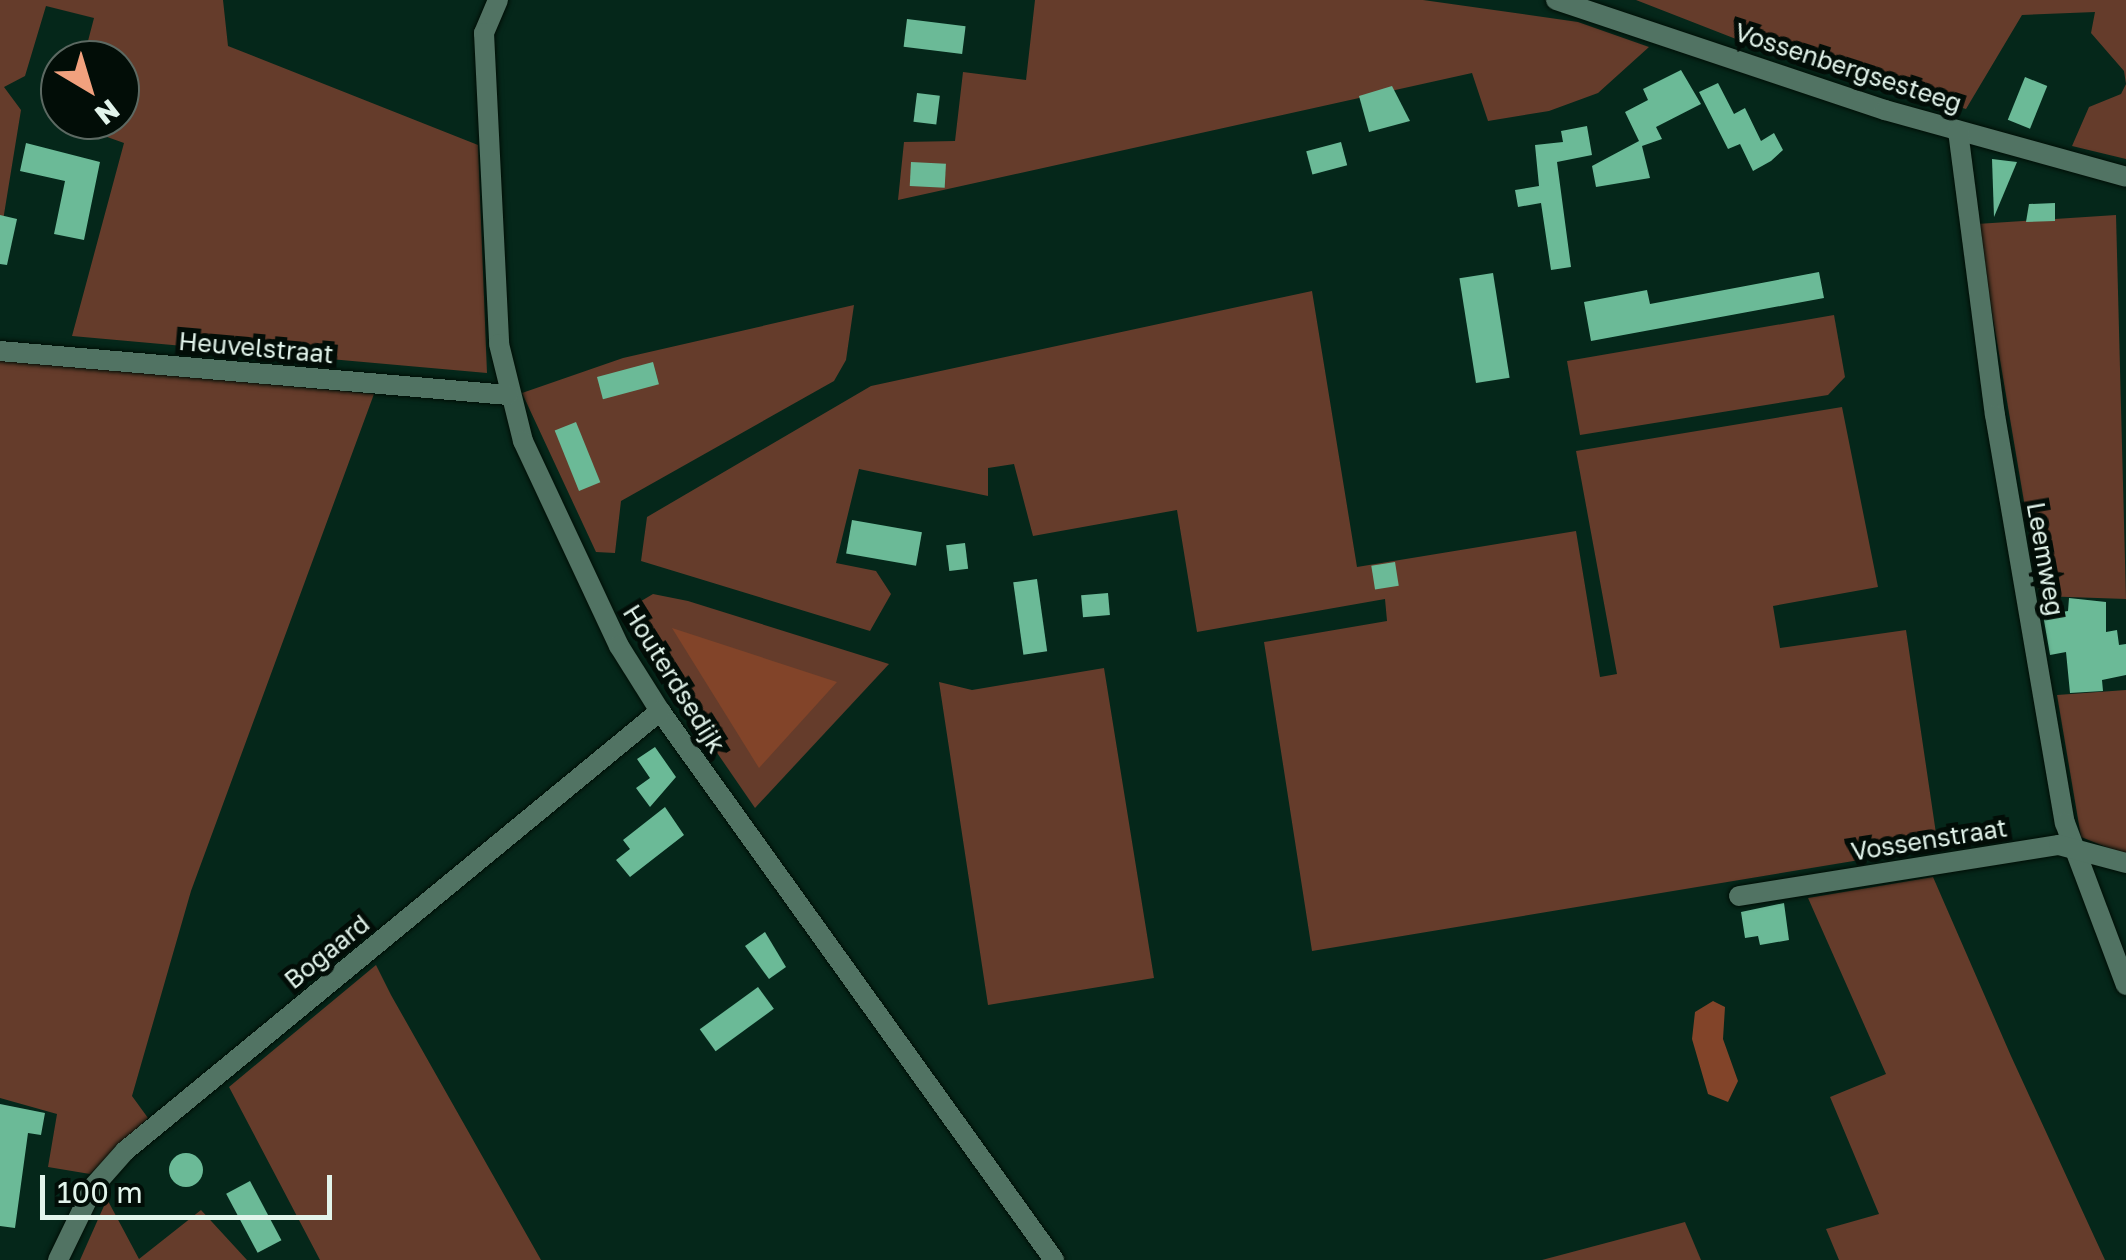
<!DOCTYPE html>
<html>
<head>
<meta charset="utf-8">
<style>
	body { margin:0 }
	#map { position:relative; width:2126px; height:1260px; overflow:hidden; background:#05271a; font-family:"Golos Text",sans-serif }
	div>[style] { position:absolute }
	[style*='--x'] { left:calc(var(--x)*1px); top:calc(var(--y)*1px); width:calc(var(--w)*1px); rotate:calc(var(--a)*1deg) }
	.green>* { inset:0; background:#653c2b }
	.water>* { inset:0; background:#824429 }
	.building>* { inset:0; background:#6bba97; transform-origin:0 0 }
	.round { border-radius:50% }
	.roads { filter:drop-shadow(0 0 2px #000e06) drop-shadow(0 0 2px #000e06) }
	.minor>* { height:20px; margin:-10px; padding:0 10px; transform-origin:10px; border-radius:10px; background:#517363 }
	span { translate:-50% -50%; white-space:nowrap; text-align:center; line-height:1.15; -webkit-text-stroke:10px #020d07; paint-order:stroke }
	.street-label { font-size:25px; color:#e2f4eb }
	.north { position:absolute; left:40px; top:40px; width:100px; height:100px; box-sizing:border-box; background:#020d07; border:2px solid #5c6962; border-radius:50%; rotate:142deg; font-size:28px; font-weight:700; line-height:40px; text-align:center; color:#e2f4eb }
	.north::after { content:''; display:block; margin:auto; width:35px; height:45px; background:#f2a17e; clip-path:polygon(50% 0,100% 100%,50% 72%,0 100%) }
	.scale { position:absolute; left:40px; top:1175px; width:292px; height:45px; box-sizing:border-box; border:5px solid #e2f4eb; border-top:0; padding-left:12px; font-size:30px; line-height:35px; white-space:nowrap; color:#e2f4eb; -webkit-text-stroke:8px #020d07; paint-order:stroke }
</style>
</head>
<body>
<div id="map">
	<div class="green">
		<div style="clip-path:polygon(0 0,223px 0,228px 46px,478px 145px,487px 373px,72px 336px,124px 143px,68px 123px,120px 120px,120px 60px,83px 60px,94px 18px,46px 6px,25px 76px,4px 87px,21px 110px,0 239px)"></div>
		<div style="clip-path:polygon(1035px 0,1423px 0,1578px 22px,1649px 47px,1598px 93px,1549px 111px,1488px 121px,1472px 73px,898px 200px,904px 142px,955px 141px,963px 72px,1026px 80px)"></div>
		<div style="clip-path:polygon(1636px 0,2126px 0,2126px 159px,2072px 146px,2089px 107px,2121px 94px,2126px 84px,2124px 71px,2091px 33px,2095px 12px,2022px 15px,1966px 109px,1777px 55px)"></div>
		<div style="clip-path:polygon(2116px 215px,2126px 599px,2040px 596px,1977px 224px)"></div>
		<div style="clip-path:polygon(1312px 291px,1357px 567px,1576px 531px,1600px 677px,1617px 674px,1576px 451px,1842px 407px,1878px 587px,1773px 606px,1780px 648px,1906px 630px,1938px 847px,1312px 951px,1264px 642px,1387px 621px,1385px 599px,1197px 632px,1177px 510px,1033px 536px,1014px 464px,988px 468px,988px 496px,859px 469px,836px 563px,876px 571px,891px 594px,870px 631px,641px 561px,647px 517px,871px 386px)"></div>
		<div style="clip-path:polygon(854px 305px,846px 360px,834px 381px,621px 501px,615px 553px,596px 552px,522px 393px,623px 358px)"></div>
		<div style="clip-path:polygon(1834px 315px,1845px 377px,1828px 395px,1580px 435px,1567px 361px)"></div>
		<div style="clip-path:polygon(0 359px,374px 394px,191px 891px,132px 1096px,148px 1118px,90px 1174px,48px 1167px,57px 1114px,0 1098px)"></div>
		<div style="clip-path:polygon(653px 594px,688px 601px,889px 664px,755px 808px,621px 613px)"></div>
		<div style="clip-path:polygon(1104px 668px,1154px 978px,988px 1005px,939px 682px,972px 690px)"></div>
		<div style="clip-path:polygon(2126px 690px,2126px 855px,2081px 837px,2057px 695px)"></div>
		<div style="clip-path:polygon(1933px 877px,2011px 1056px,2105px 1260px,1839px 1260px,1826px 1229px,1879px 1214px,1830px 1097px,1886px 1074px,1808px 898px)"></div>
		<div style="clip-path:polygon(376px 965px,391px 995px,541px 1260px,320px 1260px,229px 1087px)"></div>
		<div style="clip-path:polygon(107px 1199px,139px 1259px,201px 1210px,247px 1260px,80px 1260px)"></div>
		<div style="clip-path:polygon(1685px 1222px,1701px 1260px,1542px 1260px,1557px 1256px)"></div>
	</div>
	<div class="water">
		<div style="clip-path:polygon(672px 628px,837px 682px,759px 768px)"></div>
		<div style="clip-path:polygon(1713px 1001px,1725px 1007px,1723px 1039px,1738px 1081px,1728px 1102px,1708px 1094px,1692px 1039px,1695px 1012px)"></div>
	</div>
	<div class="building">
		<div style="left:907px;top:19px;width:59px;height:28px;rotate:7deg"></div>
		<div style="clip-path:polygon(1681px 70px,1701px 104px,1656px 127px,1662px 139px,1642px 146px,1650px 178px,1596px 187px,1592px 166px,1639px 141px,1625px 112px,1648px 100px,1643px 89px)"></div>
		<div style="left:2025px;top:77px;width:24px;height:46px;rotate:22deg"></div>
		<div style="clip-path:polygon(1718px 83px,1734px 114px,1745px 108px,1761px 141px,1774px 133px,1783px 150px,1771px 161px,1753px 171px,1740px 144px,1728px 149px,1699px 92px)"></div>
		<div style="clip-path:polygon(1392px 86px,1410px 121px,1369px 132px,1359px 96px)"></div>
		<div style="left:917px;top:93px;width:23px;height:29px;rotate:7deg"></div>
		<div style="clip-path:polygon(1587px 126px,1592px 155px,1557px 162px,1571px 267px,1551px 270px,1541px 203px,1518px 207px,1515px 190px,1539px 186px,1535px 145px,1563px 142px,1561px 131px)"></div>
		<div style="left:1341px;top:142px;width:24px;height:36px;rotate:75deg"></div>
		<div style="clip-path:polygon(26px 143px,100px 162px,84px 240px,54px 234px,65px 181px,20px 171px)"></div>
		<div style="clip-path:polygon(1992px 159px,2017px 162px,1994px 217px)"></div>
		<div style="left:911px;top:162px;width:35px;height:24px;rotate:3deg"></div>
		<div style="clip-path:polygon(2055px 203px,2055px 221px,2026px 222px,2029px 204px)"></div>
		<div style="clip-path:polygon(0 215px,17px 219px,7px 265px,0 264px)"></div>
		<div style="clip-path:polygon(1819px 272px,1824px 298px,1591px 341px,1584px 302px,1647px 290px,1650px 304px)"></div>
		<div style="left:1493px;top:273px;width:106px;height:34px;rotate:81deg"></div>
		<div style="left:653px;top:362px;width:23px;height:58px;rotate:75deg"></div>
		<div style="left:576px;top:422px;width:65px;height:23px;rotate:68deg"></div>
		<div style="left:852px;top:520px;width:71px;height:34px;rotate:10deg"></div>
		<div style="left:965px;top:543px;width:26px;height:19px;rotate:83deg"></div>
		<div style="left:1395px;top:562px;width:24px;height:24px;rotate:81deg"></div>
		<div style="left:1037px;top:579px;width:73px;height:24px;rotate:82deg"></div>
		<div style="left:1108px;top:593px;width:22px;height:27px;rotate:85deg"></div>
		<div style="clip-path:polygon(2069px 598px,2106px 602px,2106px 632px,2117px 630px,2119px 645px,2126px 644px,2126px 675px,2102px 680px,2103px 691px,2070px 693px,2066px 652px,2050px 655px,2043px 615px,2068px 611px)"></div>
		<div style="clip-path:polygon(655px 747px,676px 777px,650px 807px,636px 788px,650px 778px,637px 759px)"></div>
		<div style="clip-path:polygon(665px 807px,684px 835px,630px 877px,616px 860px,630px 849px,623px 840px)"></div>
		<div style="clip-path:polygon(1784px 903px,1789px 940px,1760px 945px,1758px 936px,1745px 938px,1741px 912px)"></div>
		<div style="clip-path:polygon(765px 932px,786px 967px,769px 979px,745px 946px)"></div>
		<div style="left:758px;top:987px;width:27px;height:72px;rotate:54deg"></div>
		<div style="clip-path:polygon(0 1104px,45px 1113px,41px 1135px,28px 1133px,15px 1228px,0 1226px)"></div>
		<div class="round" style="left:169px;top:1153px;width:34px;height:34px"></div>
		<div style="left:250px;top:1181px;width:67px;height:27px;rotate:62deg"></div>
	</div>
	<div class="roads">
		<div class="minor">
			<div style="--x:498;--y:0;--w:36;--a:113"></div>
			<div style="--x:484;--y:33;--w:311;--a:87.2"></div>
			<div style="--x:499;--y:344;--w:100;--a:76.1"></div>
			<div style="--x:523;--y:441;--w:226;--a:64.9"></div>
			<div style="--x:619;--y:646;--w:77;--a:57.8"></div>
			<div style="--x:660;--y:711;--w:676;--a:54.33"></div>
			<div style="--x:1556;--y:0;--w:347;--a:18.5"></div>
			<div style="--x:1885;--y:110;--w:250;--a:15.5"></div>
			<div style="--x:1958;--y:131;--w:286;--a:82.6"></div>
			<div style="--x:1995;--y:415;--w:414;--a:80.3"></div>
			<div style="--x:2065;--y:823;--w:173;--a:69.4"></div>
			<div style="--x:0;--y:351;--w:510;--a:4.95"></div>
			<div style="--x:1739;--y:896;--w:324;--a:-9.1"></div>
			<div style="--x:2059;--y:845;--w:69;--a:15"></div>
			<div style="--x:58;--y:1260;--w:82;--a:-64.1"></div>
			<div style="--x:94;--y:1186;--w:47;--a:-48.5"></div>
			<div style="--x:125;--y:1151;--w:693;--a:-39.43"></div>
		</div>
	</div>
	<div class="street-label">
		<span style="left:1848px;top:68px;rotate:18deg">Vossenbergsesteeg</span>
		<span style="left:256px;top:348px;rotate:5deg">Heuvelstraat</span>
		<span style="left:2045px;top:559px;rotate:80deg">Leemweg</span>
		<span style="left:674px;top:679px;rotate:58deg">Houterdsedijk</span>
		<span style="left:1929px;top:840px;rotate:-9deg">Vossenstraat</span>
		<span style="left:327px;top:952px;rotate:-39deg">Bogaard</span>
	</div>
	<div class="north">N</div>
	<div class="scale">100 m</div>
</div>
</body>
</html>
